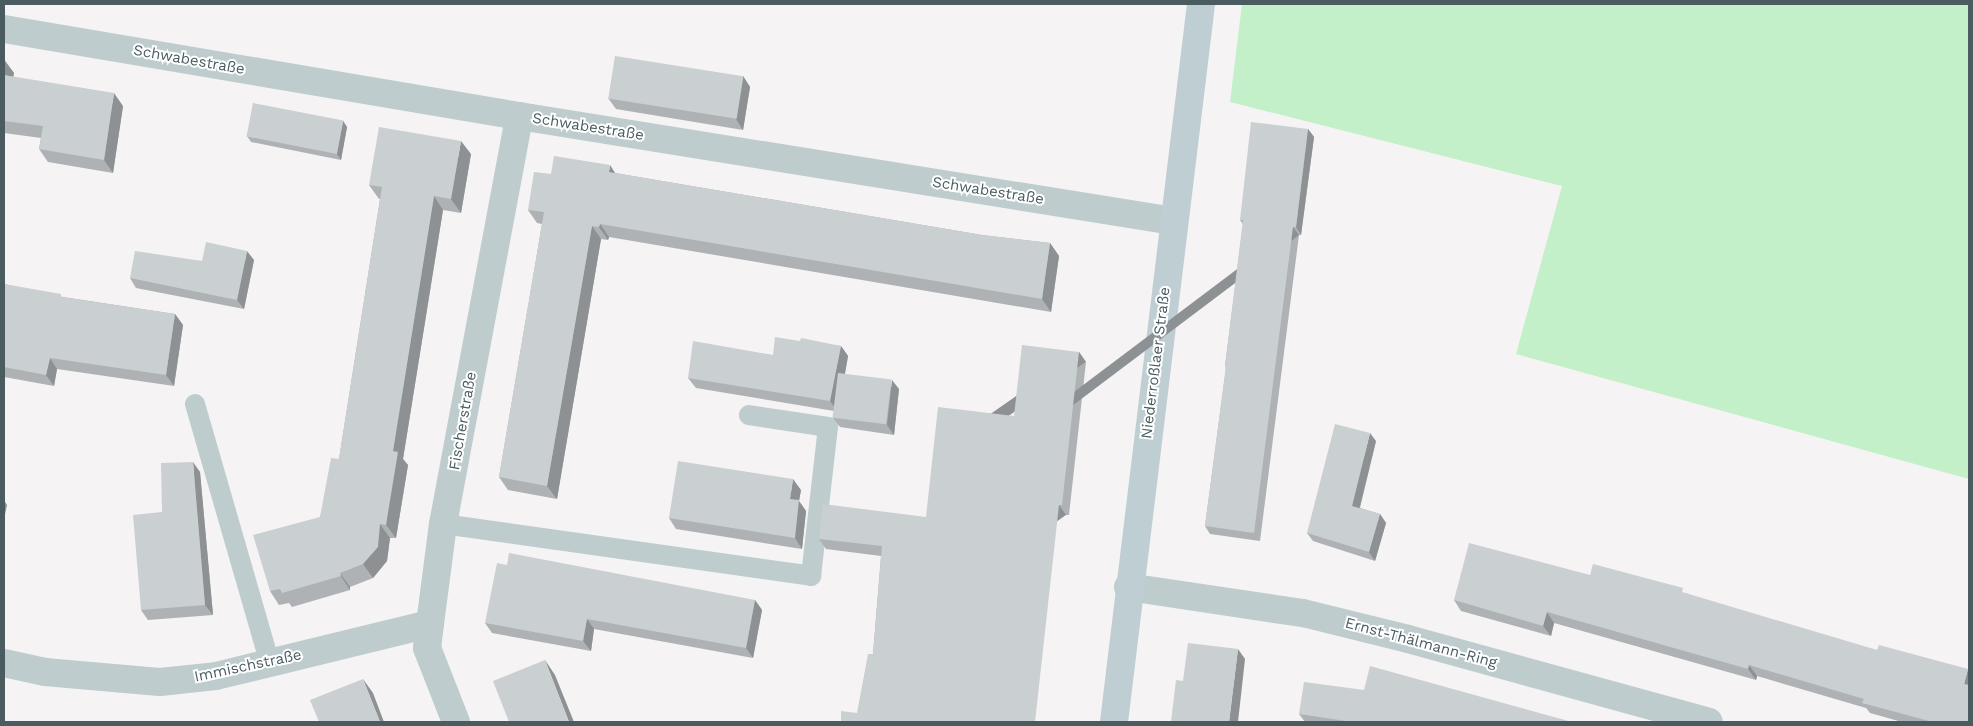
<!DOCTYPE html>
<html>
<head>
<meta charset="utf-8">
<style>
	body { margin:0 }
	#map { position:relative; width:1973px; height:726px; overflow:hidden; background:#f5f3f3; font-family:"Work Sans",sans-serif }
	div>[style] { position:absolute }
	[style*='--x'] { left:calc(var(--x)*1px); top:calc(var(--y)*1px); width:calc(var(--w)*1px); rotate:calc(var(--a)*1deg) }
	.green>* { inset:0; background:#c3f0c8 }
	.lane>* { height:20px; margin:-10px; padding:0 10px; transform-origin:10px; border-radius:10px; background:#beccce }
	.street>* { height:28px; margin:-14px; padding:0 14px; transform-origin:14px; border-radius:14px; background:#beccce }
	.secondary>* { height:28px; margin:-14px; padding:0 14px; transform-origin:14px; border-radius:14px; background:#bfced3 }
	.wall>* { inset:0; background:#aeb2b5 }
	.shaded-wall>* { inset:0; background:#8d9193; transform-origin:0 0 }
	.building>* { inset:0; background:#cacfd2; transform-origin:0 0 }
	span { translate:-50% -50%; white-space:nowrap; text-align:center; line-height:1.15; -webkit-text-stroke:4px #fff; paint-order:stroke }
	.street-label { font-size:15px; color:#4a5c60 }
	.frame { position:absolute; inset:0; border:5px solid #4a5c60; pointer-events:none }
</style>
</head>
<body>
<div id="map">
	<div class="green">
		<div style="clip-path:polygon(1242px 4px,1969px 4px,1969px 479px,1516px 354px,1562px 186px,1230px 102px)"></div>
	</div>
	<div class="lane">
		<div style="--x:195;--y:404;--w:270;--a:73.9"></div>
		<div style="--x:443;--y:524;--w:372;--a:8"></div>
		<div style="--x:811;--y:576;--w:150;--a:-83.5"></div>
		<div style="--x:828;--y:427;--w:80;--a:-171.4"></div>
	</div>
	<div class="street">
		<div style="--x:4;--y:29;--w:522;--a:9.59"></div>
		<div style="--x:519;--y:116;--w:662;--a:9.12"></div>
		<div style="--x:1128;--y:587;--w:177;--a:8.5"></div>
		<div style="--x:1303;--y:613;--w:108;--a:13.9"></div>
		<div style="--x:1408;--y:639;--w:312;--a:15.4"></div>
		<div style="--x:4;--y:663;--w:42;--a:12.4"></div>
		<div style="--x:45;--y:672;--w:115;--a:5"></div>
		<div style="--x:160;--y:682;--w:56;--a:-6.1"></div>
		<div style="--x:216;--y:676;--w:220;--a:-13.7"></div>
		<div style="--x:456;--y:722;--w:79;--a:-111.4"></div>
		<div style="--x:427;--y:648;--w:24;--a:-83"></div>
		<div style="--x:430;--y:624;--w:101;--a:-82.6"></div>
		<div style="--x:443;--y:524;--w:415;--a:-79.4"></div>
	</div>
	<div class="secondary">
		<div style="--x:1114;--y:722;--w:723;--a:-83.09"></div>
	</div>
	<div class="wall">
		<div style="clip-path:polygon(4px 59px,14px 73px,13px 77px,123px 106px,113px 173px,48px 162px,39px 149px,41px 138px,4px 133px)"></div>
		<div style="clip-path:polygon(743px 76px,750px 87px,743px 130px,616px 109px,608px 98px)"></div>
		<div style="clip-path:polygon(343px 121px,347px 127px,341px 160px,251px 142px,247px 136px)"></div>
		<div style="clip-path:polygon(1308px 129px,1314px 137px,1301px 235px,1299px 235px,1260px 541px,1210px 534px,1205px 526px,1226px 368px,1225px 366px,1243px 224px,1240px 220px)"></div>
		<div style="clip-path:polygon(471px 154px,461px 213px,443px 210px,403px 459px,408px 465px,396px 538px,390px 538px,387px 561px,373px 578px,350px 587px,350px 590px,292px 607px,289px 603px,279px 605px,270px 591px,320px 517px,339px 459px,380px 199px,379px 199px,369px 185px)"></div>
		<div style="clip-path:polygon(615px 173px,982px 235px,1050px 243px,1059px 256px,1051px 312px,609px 237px,608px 240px,601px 239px,557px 499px,508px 490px,499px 477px,542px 224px,537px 223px,528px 210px,551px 174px)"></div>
		<div style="clip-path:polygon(254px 260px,244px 309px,136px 288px,130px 278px,202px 261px)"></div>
		<div style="clip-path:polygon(4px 284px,63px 297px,175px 314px,183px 325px,174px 386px,57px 369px,54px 386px,4px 377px)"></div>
		<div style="clip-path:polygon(800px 341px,841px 346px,848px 356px,845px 374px,899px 389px,894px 435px,840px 427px,833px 418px,834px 411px,696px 388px,688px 378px,773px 355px)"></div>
		<div style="clip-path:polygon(1079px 352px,1086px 362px,1069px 515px,1066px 515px,873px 654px,881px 556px,826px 549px,819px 539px,926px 517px,1014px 416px)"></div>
		<div style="clip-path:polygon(1376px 441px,1360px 508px,1380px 514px,1386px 523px,1375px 561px,1313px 541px,1307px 533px)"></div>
		<div style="clip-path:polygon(200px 472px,213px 615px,148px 620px,141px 610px,162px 512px)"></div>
		<div style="clip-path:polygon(801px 490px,799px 501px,806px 511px,802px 549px,676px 529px,669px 518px)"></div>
		<div style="clip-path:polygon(1686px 593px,1969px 722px,1902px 722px,1870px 713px,1866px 708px,1757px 676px,1756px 680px,1554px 623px,1551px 636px,1461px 611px,1454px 600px)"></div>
		<div style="clip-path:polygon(755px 600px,762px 610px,753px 658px,594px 629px,591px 651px,492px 633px,485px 623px)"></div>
		<div style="clip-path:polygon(1299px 714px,1572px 722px,1305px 722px)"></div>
	</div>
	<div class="shaded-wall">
		<div style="clip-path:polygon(4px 60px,14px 73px,11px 88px,4px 77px)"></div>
		<div style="clip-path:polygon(743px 76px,750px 87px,743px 130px,736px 119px)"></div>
		<div style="clip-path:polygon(114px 93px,123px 106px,113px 173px,104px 160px)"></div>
		<div style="clip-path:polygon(343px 121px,347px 127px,341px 160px,337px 154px)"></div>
		<div style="clip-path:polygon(1308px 129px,1314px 137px,1301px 235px,1296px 227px)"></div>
		<div style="clip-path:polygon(461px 141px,471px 154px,461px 213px,451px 199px)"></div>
		<div style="clip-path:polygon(610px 165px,619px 179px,609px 172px)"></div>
		<div style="clip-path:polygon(434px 196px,443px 210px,403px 459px,408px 465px,396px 538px,386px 525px,393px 451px)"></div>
		<div style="clip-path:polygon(600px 224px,609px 237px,608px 240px,599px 227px)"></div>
		<div style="clip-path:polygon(592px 226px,601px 239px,557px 499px,547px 486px)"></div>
		<div style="left:1293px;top:227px;width:10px;height:308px;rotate:53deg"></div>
		<div style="clip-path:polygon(1050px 243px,1059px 256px,1051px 312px,1042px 299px)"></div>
		<div style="clip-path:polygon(247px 251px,254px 260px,244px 309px,237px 300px)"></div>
		<div style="clip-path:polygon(175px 314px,183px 325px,174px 386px,166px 375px)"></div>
		<div style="clip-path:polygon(841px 346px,848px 356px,838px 412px,830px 401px)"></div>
		<div style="left:1079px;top:352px;width:12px;height:154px;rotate:55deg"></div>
		<div style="clip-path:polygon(50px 358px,57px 369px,54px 386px,46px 375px)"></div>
		<div style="clip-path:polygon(892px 380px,899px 389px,894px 435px,887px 425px)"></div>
		<div style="clip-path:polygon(1370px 433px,1376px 441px,1358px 514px,1352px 506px)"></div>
		<div style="clip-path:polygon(193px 462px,200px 472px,213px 615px,205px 605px)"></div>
		<div style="clip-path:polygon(793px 479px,801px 490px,799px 501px,806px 511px,802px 549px,795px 538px,790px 499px)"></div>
		<div style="clip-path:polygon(4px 500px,7px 505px,4px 519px)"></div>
		<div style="left:1059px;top:505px;width:12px;height:218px;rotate:55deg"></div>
		<div style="clip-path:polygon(1380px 514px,1386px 523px,1375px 561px,1369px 552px)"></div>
		<div style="clip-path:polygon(380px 524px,390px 538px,387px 561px,373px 578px,363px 564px)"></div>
		<div style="clip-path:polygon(340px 573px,350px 587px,350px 590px,341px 576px)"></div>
		<div style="clip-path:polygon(755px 600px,762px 610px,753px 658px,746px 648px)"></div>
		<div style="clip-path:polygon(1547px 612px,1554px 623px,1551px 636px,1543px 626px)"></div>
		<div style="clip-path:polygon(587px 619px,594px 629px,591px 651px,583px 641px)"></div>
		<div style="clip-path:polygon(1238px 649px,1245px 659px,1238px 722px,1229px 722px)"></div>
		<div style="clip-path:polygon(545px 660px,555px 675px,574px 722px,569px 722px)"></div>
		<div style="clip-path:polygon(1749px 665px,1757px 676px,1756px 680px,1748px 669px)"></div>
		<div style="clip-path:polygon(1968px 669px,1969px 671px,1969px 691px,1964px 684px)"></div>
		<div style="clip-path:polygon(363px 679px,373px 693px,384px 722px,380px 722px)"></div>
	</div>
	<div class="building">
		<div style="left:615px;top:56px;width:130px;height:43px;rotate:9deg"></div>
		<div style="clip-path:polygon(4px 75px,114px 93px,104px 160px,39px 149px,43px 126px,4px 121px)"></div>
		<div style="left:253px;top:103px;width:92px;height:34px;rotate:11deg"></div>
		<div style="clip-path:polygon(1251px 122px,1308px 129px,1296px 227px,1293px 227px,1254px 533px,1205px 526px,1226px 366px,1225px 366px,1243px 220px,1240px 220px)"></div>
		<div style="clip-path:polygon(379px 127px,461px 141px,451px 199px,434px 196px,393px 451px,398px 452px,386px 525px,380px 524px,378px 547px,363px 564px,340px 573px,341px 576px,282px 593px,280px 589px,270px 591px,253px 535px,320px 517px,331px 458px,339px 459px,382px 187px,369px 185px)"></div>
		<div style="clip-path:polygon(554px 156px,610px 165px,609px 172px,982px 235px,1050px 243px,1042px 299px,600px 224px,599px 227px,592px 226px,547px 486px,499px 477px,544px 212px,528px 210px,534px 172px,551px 174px)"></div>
		<div style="clip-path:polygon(206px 242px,247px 251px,237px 300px,130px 278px,135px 251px,202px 261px)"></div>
		<div style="clip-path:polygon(4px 284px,61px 294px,61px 297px,175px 314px,166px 375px,50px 358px,46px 375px,4px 367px)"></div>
		<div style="clip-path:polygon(775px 337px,800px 341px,801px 338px,841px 346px,830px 401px,688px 378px,693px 341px,773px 355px)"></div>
		<div style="clip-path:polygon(1022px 345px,1079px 352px,1062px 505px,1059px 505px,1035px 722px,841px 722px,841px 711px,857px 713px,868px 654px,873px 654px,882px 546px,819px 539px,823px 504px,926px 517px,938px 407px,1014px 416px)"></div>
		<div style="left:838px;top:373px;width:54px;height:45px;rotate:7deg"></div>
		<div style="clip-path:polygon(1335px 424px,1370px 433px,1352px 506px,1380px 514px,1369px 552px,1307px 533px)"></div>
		<div style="clip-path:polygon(678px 461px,793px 479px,790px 499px,799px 500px,795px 538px,669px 518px)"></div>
		<div style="clip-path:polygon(193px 462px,205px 605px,141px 610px,133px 515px,162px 512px,161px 463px)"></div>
		<div style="clip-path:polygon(1469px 543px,1590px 575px,1593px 564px,1683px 588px,1682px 592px,1877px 650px,1879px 645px,1968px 669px,1964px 684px,1969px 685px,1969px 722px,1933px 722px,1862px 703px,1864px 699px,1749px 665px,1748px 669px,1547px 612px,1543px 626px,1454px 600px)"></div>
		<div style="clip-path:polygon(509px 553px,755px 600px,746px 648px,587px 619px,583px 641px,485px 623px,497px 563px,507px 565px)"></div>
		<div style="clip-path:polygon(1188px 643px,1238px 649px,1229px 722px,1171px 722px,1176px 680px,1183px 681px)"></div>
		<div style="clip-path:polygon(545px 660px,569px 722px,509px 722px,493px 681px)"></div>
		<div style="clip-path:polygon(1370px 666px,1572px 722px,1351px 722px,1346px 721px,1299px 714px,1304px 682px,1364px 690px)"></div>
		<div style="clip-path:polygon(363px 679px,380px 722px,319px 722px,310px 700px)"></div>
	</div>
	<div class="street-label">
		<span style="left:189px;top:60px;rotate:10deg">Schwabestraße</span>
		<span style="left:588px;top:127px;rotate:9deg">Schwabestraße</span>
		<span style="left:988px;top:191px;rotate:9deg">Schwabestraße</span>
		<span style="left:1156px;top:363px;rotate:-83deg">Niederroßlaer Straße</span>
		<span style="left:463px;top:421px;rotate:-80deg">Fischerstraße</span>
		<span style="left:1421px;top:643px;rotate:15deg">Ernst-Thälmann-Ring</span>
		<span style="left:248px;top:666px;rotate:-12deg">Immischstraße</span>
	</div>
	<div class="frame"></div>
</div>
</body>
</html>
